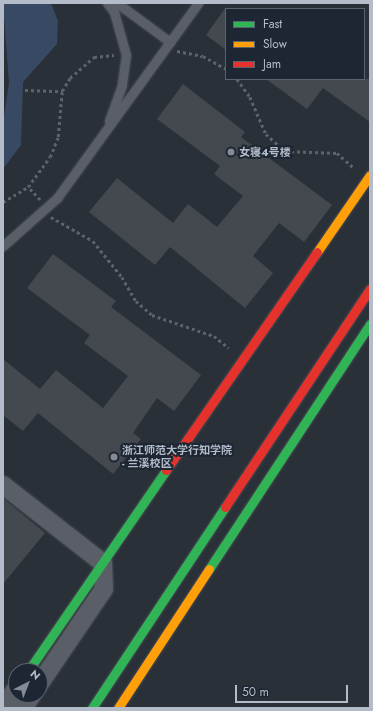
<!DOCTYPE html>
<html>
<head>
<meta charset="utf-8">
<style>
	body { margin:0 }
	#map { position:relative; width:373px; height:711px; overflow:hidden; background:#2a3038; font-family:Jost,"Noto Sans SC",sans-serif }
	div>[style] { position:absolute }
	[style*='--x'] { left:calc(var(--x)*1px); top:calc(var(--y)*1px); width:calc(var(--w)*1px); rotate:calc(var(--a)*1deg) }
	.water>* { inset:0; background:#384963 }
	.building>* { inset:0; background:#444950 }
	.path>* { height:2.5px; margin-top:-1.25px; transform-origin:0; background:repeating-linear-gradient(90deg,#5d636a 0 3px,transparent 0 6px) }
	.roads { filter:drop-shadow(0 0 1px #484c53) drop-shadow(0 0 1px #484c53) }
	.lane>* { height:9px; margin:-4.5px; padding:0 4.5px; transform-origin:4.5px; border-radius:4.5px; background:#5a5e66 }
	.street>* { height:18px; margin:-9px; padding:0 9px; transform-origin:9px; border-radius:9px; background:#5a5e66 }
	.fast>* { height:9px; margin:-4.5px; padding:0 4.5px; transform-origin:4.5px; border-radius:4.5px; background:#30b455 }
	.slow>* { height:9px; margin:-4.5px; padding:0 4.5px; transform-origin:4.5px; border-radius:4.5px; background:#ff9f0a }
	.jam>* { height:9px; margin:-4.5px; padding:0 4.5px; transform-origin:4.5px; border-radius:4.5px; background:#e5322d }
	.dots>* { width:11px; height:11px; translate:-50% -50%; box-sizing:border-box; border:2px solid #1d2633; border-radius:50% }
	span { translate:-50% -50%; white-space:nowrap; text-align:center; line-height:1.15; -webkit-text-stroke:4px #1d2633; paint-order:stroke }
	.poi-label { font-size:11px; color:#b4bcc9; font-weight:700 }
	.left { translate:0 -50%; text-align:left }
	.frame { position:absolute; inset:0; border:4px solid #b4bcc9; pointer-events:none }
	.legend { position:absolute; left:225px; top:8px; width:140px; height:72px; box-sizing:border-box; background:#1d2633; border:1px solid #59626f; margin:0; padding:5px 7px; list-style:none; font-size:12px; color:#b4bcc9 }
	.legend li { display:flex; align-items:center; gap:8px; height:20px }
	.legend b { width:20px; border:1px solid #59626f }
	.north { position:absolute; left:8px; top:663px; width:40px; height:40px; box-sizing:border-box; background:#1d2633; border:1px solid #59626f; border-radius:50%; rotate:42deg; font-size:11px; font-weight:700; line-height:16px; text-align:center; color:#b4bcc9 }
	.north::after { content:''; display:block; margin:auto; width:14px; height:18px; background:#848b96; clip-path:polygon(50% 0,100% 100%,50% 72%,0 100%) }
	.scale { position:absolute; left:235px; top:685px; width:113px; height:18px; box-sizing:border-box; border:2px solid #b4bcc9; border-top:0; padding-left:5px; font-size:12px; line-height:14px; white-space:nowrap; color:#b4bcc9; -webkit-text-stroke:3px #1d2633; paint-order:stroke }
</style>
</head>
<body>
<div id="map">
	<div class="water">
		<div style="clip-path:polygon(3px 3px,51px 3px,58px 21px,57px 44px,23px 82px,21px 145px,3px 169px,3px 123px,9px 83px)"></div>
	</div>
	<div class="building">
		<div style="clip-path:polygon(226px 7px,226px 50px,206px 35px)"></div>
		<div style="clip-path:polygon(266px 79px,370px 79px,370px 122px,323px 88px,307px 109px)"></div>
		<div style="clip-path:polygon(183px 84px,245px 132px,241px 137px,332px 205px,304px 242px,279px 223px,253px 256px,273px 273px,245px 308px,170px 247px,155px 265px,89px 212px,117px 178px,173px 223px,188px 204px,217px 227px,243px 196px,214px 174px,220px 166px,157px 119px)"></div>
		<div style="clip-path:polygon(53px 254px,116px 301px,111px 307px,201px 375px,174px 411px,157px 398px,133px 433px,141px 439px,113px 474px,38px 413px,23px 431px,3px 415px,3px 359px,40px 389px,56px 370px,103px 408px,128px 376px,84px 343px,90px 335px,27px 288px)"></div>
		<div style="clip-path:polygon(3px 498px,45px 533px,3px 584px)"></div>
	</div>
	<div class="path">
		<div style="--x:177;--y:51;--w:26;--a:11"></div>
		<div style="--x:203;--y:56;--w:26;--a:29"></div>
		<div style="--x:237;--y:79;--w:22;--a:54"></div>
		<div style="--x:250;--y:97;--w:40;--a:66.6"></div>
		<div style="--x:266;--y:134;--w:25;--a:42"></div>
		<div style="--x:285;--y:151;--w:52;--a:2.2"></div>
		<div style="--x:337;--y:153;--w:23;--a:41"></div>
		<div style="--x:25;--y:90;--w:37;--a:2"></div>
		<div style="--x:40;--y:200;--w:18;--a:-133"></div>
		<div style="--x:28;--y:187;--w:37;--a:-54"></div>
		<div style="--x:50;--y:157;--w:22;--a:-68"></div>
		<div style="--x:58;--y:137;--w:46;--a:-85"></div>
		<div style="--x:62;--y:91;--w:15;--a:-58"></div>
		<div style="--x:70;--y:78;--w:32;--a:-41"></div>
		<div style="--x:94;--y:57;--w:20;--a:-6"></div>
		<div style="--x:3;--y:202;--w:29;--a:-31"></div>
		<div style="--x:51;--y:217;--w:48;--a:29.7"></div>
		<div style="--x:93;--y:241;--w:46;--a:51.1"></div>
		<div style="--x:122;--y:277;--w:28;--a:60"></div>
		<div style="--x:136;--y:301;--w:21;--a:41"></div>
		<div style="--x:152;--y:315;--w:65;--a:18.7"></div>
		<div style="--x:214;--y:336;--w:19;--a:39"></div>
	</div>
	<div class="roads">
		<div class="lane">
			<div style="--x:107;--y:3;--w:11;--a:52"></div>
			<div style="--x:114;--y:12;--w:45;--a:74.4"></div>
			<div style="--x:126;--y:55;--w:30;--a:98"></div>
			<div style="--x:122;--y:85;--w:38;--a:110"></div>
			<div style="--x:117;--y:3;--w:66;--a:36.3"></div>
			<div style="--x:3;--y:246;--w:72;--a:-41.6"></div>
			<div style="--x:57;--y:198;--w:241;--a:-54.1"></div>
		</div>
		<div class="street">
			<div style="--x:3;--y:485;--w:127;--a:38"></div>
			<div style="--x:103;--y:563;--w:26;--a:88"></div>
			<div style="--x:104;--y:589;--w:114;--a:124.2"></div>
			<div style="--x:3;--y:708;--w:23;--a:-56"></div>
			<div style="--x:23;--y:708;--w:16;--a:-55"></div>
		</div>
		<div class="fast">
			<div style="--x:209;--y:569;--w:293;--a:-56.7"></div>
			<div style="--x:28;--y:671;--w:244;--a:-55.5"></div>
			<div style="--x:92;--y:708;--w:241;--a:-56.5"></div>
		</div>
		<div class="slow">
			<div style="--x:317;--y:252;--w:93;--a:-55.5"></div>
			<div style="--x:118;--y:708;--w:166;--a:-56.8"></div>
		</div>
		<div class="jam">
			<div style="--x:166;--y:470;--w:265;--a:-55.3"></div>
			<div style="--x:225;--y:507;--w:262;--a:-56.4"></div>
		</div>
	</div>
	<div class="dots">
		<div style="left:231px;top:152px;background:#848b96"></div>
		<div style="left:114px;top:457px;background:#848b96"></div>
	</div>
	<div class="poi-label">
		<span class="left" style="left:239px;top:152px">女寝4号楼</span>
		<span class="left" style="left:122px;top:457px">浙江师范大学行知学院<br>- 兰溪校区</span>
	</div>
	<div class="frame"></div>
	<ul class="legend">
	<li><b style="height:5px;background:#30b455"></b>Fast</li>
	<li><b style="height:5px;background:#ff9f0a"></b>Slow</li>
	<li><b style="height:5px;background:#e5322d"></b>Jam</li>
	</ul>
	<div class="north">N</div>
	<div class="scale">50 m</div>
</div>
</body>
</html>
